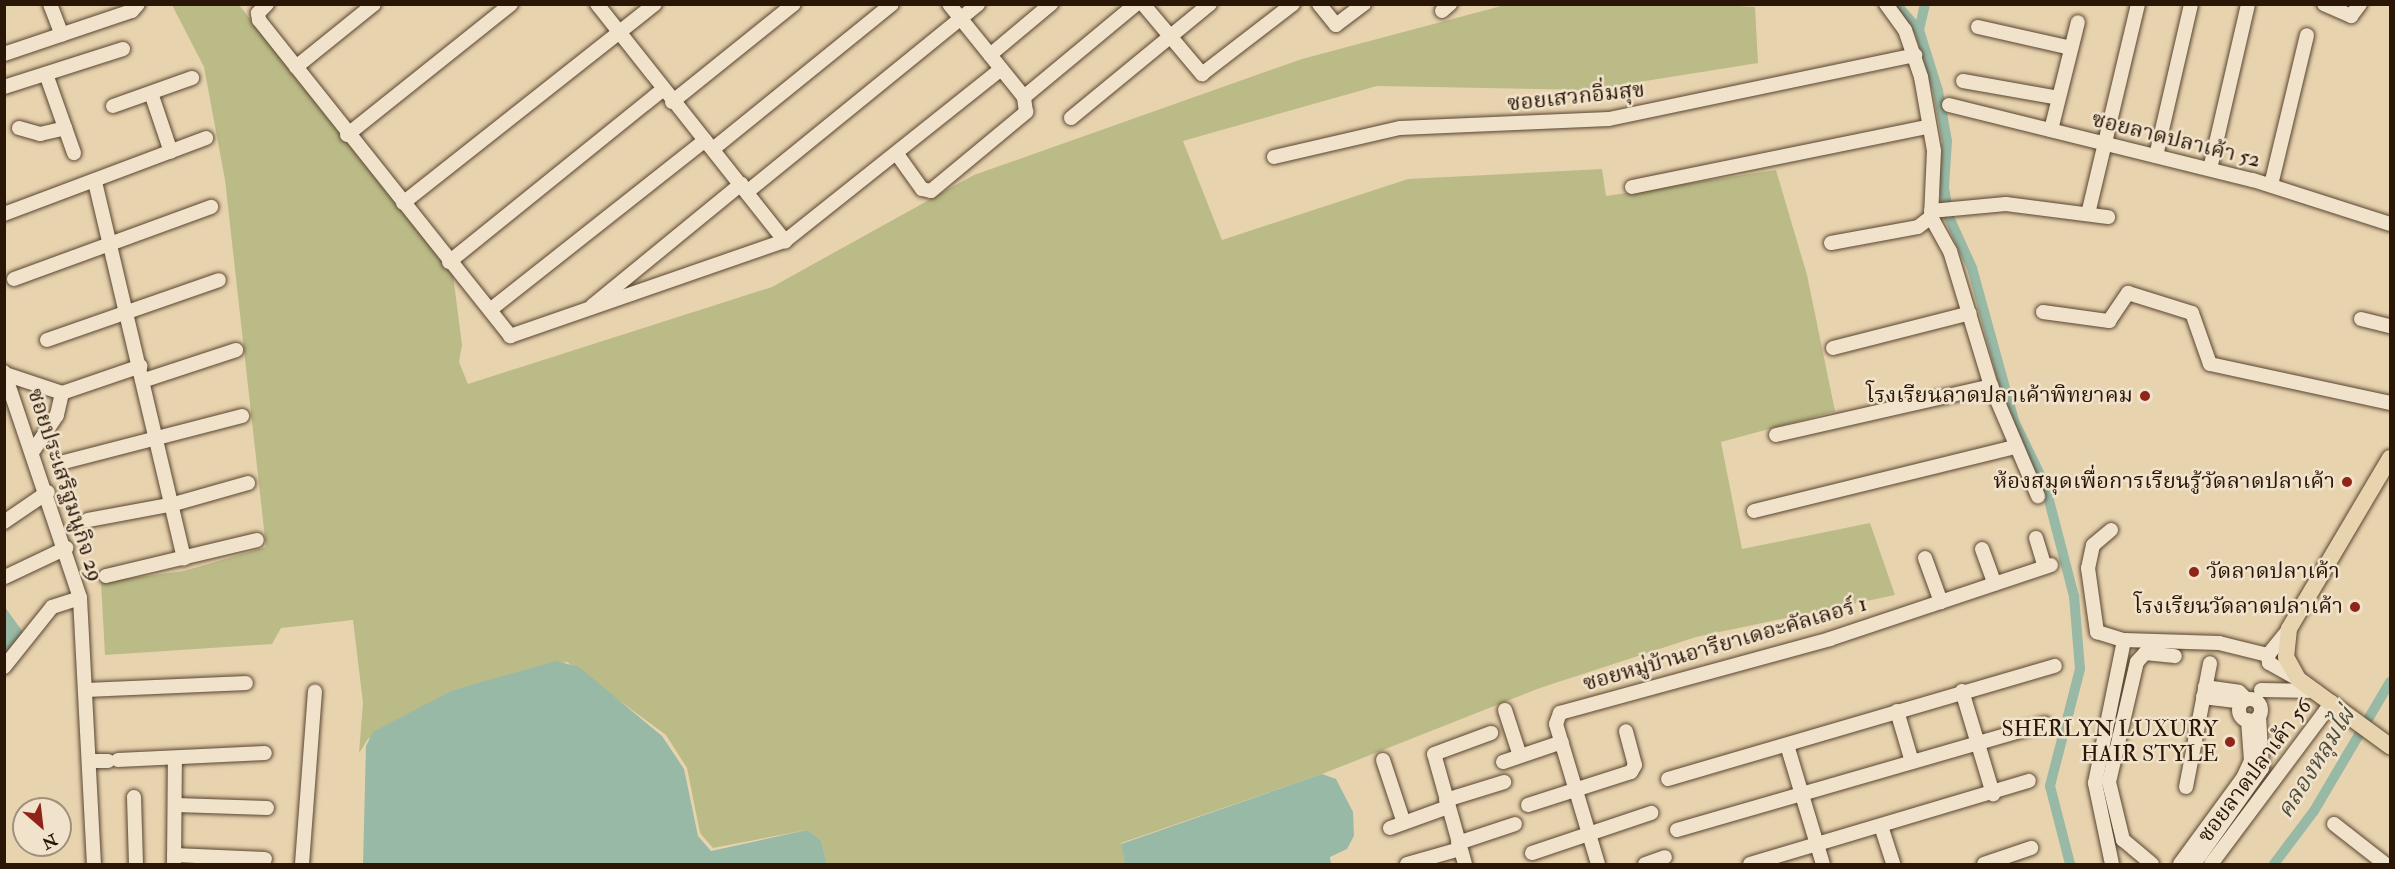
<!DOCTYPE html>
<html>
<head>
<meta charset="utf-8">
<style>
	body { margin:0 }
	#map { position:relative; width:2395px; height:869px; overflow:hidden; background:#e8d3af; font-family:"IM FELL Double Pica","Noto Serif Thai",serif }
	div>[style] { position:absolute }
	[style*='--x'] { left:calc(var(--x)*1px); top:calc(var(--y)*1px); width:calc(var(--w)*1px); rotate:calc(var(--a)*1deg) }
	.green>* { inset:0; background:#bbbb87 }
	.water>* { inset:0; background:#98b9a5 }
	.canal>* { height:10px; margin:-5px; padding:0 5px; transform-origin:5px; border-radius:5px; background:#98b9a5 }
	.roads { filter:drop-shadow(0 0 2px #594530) drop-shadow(0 0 2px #594530) }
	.minor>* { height:14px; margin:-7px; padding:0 7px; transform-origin:7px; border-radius:7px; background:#f0e2cb }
	.minor>.ring { margin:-7px; padding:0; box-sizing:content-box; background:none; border:14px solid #f0e2cb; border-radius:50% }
	.major>* { height:16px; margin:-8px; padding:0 8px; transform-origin:8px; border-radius:8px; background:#e8d3af }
	.dots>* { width:16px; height:16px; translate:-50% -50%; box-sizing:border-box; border:3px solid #f0e2cb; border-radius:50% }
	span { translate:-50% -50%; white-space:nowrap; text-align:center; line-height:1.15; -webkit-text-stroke:5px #f0e2cb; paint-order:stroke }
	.street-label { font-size:22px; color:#291606 }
	.poi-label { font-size:22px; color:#291606 }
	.right { translate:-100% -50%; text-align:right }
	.left { translate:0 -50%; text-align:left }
	.water-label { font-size:24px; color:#504f3e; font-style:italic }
	.frame { position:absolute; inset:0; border:6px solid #291606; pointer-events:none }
	.north { position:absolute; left:12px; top:797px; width:60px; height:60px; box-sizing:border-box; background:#f0e2cb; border:2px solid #a0907c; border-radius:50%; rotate:152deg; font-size:16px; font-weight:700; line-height:24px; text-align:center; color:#291606 }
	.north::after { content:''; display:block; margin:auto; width:21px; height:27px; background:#8f2418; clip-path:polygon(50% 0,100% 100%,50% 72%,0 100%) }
</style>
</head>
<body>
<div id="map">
	<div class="green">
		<div style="clip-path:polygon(1700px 4px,1755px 7px,1758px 63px,1589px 90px,1377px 86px,1183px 141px,1222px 240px,1408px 179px,1602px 169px,1606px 196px,1776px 170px,1807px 275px,1835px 411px,1721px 442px,1742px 549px,1870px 523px,1895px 595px,1696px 637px,1540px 688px,1322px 774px,1121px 843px,1125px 864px,827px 864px,821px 840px,807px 830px,713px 848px,700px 833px,687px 768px,666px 735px,567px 662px,453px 690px,368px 739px,359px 753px,363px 703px,353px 620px,281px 628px,272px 644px,105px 655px,101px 582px,184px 571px,266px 547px,225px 180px,204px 67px,172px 5px,239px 5px,453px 275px,462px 345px,459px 362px,468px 384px,772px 287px,974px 175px,1302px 59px,1505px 5px)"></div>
	</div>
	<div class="water">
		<div style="clip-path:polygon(4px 606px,23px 632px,5px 656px)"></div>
		<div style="clip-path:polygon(556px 661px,579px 667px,662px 736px,684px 769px,698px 836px,711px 851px,807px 830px,821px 840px,827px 864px,363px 864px,366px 746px,373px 732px,453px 690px)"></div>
		<div style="clip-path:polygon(1322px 774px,1336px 779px,1353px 812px,1354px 836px,1347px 849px,1330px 857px,1331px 864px,1125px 864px,1121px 844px)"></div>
	</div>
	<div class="canal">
		<div style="--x:1896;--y:4;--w:35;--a:49"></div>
		<div style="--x:1919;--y:30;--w:64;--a:72.7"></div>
		<div style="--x:1938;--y:91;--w:51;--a:79.8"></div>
		<div style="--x:1947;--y:141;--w:47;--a:93.7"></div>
		<div style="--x:1944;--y:188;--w:29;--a:80"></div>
		<div style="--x:1949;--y:217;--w:56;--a:65.7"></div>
		<div style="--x:1972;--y:268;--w:159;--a:74.6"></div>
		<div style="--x:2014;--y:421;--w:71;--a:64.2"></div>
		<div style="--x:2045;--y:485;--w:115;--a:75.4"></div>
		<div style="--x:2074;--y:596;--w:73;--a:85.3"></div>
		<div style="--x:2080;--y:669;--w:121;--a:104.4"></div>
		<div style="--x:2050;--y:786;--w:81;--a:75.6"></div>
		<div style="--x:1919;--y:30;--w:27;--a:-77"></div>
		<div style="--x:2274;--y:864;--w:66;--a:-53"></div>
		<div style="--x:2314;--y:811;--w:150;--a:-59.5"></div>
	</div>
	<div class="roads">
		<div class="minor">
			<div style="--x:50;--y:4;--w:33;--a:69"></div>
			<div style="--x:267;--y:4;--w:13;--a:135"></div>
			<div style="--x:258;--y:13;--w:7;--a:82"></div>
			<div style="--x:259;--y:20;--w:404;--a:51.5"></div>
			<div style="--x:510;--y:336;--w:291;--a:-19.1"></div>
			<div style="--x:785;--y:241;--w:276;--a:-38.5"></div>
			<div style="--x:597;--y:4;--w:303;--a:51.6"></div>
			<div style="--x:1143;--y:4;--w:92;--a:49.9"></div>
			<div style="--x:1202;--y:74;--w:115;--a:-37.6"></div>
			<div style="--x:1319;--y:4;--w:27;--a:51"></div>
			<div style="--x:1336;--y:25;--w:35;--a:-37"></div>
			<div style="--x:1886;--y:4;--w:32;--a:54"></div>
			<div style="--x:1905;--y:30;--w:50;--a:71.2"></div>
			<div style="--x:1921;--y:77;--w:75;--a:80"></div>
			<div style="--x:1934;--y:151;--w:66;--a:92.6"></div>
			<div style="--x:1931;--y:217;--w:39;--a:61"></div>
			<div style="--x:1950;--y:251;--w:141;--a:73.1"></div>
			<div style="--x:1991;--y:386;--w:120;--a:66.9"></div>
			<div style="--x:2324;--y:4;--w:30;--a:24"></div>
			<div style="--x:2351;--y:16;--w:15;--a:-53"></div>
			<div style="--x:1442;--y:11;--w:11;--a:-41"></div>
			<div style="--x:1978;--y:27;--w:95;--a:12.7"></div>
			<div style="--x:4;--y:54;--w:135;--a:-18.6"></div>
			<div style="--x:132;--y:11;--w:9;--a:-49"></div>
			<div style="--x:990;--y:55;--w:80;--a:-39.9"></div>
			<div style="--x:296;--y:67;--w:100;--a:-38.9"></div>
			<div style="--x:46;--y:74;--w:84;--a:70.5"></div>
			<div style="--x:1963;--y:81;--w:97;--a:10"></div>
			<div style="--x:4;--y:87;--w:125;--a:-17.7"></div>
			<div style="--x:151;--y:93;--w:62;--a:71.3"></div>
			<div style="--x:1024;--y:97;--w:146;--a:-39.7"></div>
			<div style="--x:672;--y:102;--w:156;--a:-38.8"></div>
			<div style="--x:1949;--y:105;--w:313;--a:13.9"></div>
			<div style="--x:2253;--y:180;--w:144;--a:17.8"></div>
			<div style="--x:113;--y:106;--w:84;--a:-19.5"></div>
			<div style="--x:1071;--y:118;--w:180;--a:-39.4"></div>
			<div style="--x:19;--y:128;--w:22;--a:16"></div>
			<div style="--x:40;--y:134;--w:26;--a:-13"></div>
			<div style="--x:2051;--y:130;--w:111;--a:-76"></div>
			<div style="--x:347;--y:135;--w:210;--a:-38.6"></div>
			<div style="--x:713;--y:149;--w:230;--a:-39"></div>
			<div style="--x:897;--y:154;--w:43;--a:54.5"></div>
			<div style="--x:922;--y:189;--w:9;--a:13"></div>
			<div style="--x:931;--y:191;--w:124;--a:-39.7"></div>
			<div style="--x:1026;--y:112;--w:15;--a:-98"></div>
			<div style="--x:1024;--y:97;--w:119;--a:-128.9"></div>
			<div style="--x:2156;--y:156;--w:156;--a:-77"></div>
			<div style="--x:1274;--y:157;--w:129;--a:-13"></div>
			<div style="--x:1400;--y:128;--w:209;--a:-2.5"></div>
			<div style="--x:1609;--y:119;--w:313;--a:-11.8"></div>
			<div style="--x:2210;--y:169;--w:168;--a:-77"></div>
			<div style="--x:95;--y:182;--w:387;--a:76.7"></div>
			<div style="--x:2271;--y:185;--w:154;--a:-76.5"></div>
			<div style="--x:1632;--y:187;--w:300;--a:-11.5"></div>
			<div style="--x:747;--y:192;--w:298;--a:-39.1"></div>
			<div style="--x:403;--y:203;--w:321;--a:-38.3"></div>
			<div style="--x:1931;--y:211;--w:75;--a:-5.3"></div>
			<div style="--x:2006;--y:204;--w:103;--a:7.3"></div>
			<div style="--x:4;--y:214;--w:216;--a:-20.6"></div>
			<div style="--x:2088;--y:214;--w:216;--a:-76.6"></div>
			<div style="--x:1831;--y:243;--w:88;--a:-10.4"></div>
			<div style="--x:1918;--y:227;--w:16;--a:-38"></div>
			<div style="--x:449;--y:262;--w:274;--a:-38.9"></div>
			<div style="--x:14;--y:279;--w:210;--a:-20.1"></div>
			<div style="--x:592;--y:306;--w:193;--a:-39.3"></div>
			<div style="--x:490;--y:310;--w:274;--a:-38.3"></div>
			<div style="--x:2043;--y:312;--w:67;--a:7.8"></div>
			<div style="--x:2109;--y:321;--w:34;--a:-56"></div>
			<div style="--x:2128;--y:293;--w:67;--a:17.4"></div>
			<div style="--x:2192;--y:313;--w:54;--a:70.6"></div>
			<div style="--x:2210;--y:364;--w:184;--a:12.2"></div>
			<div style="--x:2361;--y:319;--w:30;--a:14"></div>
			<div style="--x:47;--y:340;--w:182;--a:-19.2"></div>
			<div style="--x:1833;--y:348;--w:141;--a:-14.3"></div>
			<div style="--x:4;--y:372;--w:238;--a:71.4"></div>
			<div style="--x:80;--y:598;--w:266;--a:87"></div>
			<div style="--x:5;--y:374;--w:60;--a:18.4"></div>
			<div style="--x:62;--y:393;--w:23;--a:103"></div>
			<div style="--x:57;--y:415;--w:43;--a:123.7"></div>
			<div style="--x:145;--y:380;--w:96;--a:-18.2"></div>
			<div style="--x:62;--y:393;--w:83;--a:-18.9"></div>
			<div style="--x:1776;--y:435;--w:221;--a:-12.8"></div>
			<div style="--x:64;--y:462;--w:184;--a:-14.5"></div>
			<div style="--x:1754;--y:511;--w:269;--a:-13.8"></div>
			<div style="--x:88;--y:520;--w:87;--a:-10.5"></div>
			<div style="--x:174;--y:504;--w:77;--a:-15.8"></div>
			<div style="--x:4;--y:522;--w:53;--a:-34.3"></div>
			<div style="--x:2111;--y:530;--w:23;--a:140"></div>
			<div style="--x:2093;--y:545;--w:24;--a:102"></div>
			<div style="--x:2088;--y:568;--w:65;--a:82"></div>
			<div style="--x:2097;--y:632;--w:28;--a:17"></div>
			<div style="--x:2124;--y:640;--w:95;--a:1.8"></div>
			<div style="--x:2219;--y:643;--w:50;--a:13.8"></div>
			<div style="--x:2036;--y:538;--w:30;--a:73"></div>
			<div style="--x:1982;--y:549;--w:37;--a:70"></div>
			<div style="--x:1925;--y:558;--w:47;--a:70"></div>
			<div style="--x:106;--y:576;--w:155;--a:-13.4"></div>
			<div style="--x:5;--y:577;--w:68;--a:-25.4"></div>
			<div style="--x:2268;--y:655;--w:8;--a:83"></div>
			<div style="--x:2269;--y:663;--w:37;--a:29"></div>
			<div style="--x:2268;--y:655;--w:33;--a:-51"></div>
			<div style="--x:4;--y:667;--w:77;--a:-51.3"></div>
			<div style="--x:52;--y:607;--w:29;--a:-18"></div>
			<div style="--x:2205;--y:687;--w:34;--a:8"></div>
			<div style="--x:2239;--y:692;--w:10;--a:45"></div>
			<div style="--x:87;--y:690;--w:159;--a:-2.5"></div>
			<div style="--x:2261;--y:690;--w:55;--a:1"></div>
			<div style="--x:1962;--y:691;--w:108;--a:73.2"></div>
			<div style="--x:2203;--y:697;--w:39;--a:7"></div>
			<div class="ring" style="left:2239px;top:699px;width:8px;height:8px"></div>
			<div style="--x:1505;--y:710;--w:48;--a:71.9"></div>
			<div style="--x:1897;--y:711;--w:53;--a:73.6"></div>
			<div style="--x:1787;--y:745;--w:124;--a:73.2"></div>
			<div style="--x:118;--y:760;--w:147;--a:-2.7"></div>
			<div style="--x:1383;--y:760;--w:66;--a:71.6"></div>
			<div style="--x:91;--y:761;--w:17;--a:0"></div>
			<div style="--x:1503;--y:762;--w:62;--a:-18.7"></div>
			<div style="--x:1668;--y:779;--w:403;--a:-16.3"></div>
			<div style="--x:2186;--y:787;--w:126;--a:-79"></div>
			<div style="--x:134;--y:797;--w:67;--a:88.3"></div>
			<div style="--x:1446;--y:800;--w:61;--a:-17.2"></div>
			<div style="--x:176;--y:805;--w:91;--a:1.9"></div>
			<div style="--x:1528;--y:805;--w:108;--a:-17.8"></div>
			<div style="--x:1631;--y:772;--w:8;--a:-60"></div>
			<div style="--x:1635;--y:765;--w:35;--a:-105"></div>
			<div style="--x:2334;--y:824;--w:65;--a:38.1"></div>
			<div style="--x:1881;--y:826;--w:40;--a:72"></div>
			<div style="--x:1390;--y:828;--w:62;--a:-19.9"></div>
			<div style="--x:1677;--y:830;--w:383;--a:-16.1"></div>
			<div style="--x:1458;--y:843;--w:60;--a:-18.4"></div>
			<div style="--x:1532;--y:853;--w:126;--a:-18.6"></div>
			<div style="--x:174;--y:855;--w:91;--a:2.5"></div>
			<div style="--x:174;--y:864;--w:106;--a:-89.5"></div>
			<div style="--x:302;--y:864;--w:173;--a:-85.7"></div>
			<div style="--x:1407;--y:864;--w:55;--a:-15.8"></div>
			<div style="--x:1465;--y:864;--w:114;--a:-105.7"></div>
			<div style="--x:1434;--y:754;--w:61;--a:-20.2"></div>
			<div style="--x:1598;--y:864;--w:146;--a:-106.7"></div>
			<div style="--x:1556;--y:724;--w:12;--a:-70"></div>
			<div style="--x:1560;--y:713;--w:280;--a:-15.3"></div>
			<div style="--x:1830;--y:639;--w:233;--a:-18.5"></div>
			<div style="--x:1645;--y:864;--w:21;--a:-19"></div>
			<div style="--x:1750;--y:864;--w:291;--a:-16.6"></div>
			<div style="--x:1984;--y:864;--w:50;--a:-18.8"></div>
			<div style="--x:2112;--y:864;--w:83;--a:-101.9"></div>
			<div style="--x:2095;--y:783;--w:146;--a:-78.5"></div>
			<div style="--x:2152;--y:864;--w:38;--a:-140"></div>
			<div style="--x:2123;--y:840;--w:60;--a:-103.6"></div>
			<div style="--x:2109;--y:782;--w:123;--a:-76.9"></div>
			<div style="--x:2137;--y:662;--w:12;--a:-48"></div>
			<div style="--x:2145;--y:653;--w:30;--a:6"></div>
			<div style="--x:2180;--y:864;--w:107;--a:-53.8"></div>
			<div style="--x:2243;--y:778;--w:19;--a:-65"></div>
			<div style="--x:2251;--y:761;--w:41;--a:-94.2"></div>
			<div style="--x:2194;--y:864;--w:118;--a:-54.7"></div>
			<div style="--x:2262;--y:768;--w:52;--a:-93.3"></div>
			<div style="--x:2211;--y:864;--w:202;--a:-53.2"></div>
		</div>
		<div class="major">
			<div style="--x:2390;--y:458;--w:199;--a:120.6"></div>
			<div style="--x:2289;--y:629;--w:28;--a:96"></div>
			<div style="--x:2286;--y:657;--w:25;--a:61"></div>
			<div style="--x:2298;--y:679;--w:114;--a:36.1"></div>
		</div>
	</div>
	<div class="dots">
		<div style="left:2145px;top:396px;background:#8f2418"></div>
		<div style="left:2347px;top:482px;background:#8f2418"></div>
		<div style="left:2194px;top:572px;background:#8f2418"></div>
		<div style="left:2355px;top:607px;background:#8f2418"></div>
		<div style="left:2230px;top:742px;background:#8f2418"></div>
	</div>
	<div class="street-label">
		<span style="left:1576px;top:97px;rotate:-6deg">ซอยเสวกอิ่มสุข</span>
		<span style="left:2176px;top:140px;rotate:14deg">ซอยลาดปลาเค้า 52</span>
		<span style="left:65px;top:485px;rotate:72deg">ซอยประเสริฐมนูกิจ 29</span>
		<span style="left:1725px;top:644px;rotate:-16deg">ซอยหมู่บ้านอารียาเดอะคัลเลอร์ 1</span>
		<span style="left:2255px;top:771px;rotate:-53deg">ซอยลาดปลาเค้า 56</span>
	</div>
	<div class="poi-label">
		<span class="right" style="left:2133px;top:396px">โรงเรียนลาดปลาเค้าพิทยาคม</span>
		<span class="right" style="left:2335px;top:482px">ห้องสมุดเพื่อการเรียนรู้วัดลาดปลาเค้า</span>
		<span class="left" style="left:2206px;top:572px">วัดลาดปลาเค้า</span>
		<span class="right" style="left:2343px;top:607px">โรงเรียนวัดลาดปลาเค้า</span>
		<span class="right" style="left:2218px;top:742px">SHERLYN LUXURY<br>HAIR STYLE</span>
	</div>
	<div class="water-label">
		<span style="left:2316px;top:763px;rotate:-58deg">คลองหลุมไผ่</span>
	</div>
	<div class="frame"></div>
	<div class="north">N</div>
</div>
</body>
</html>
